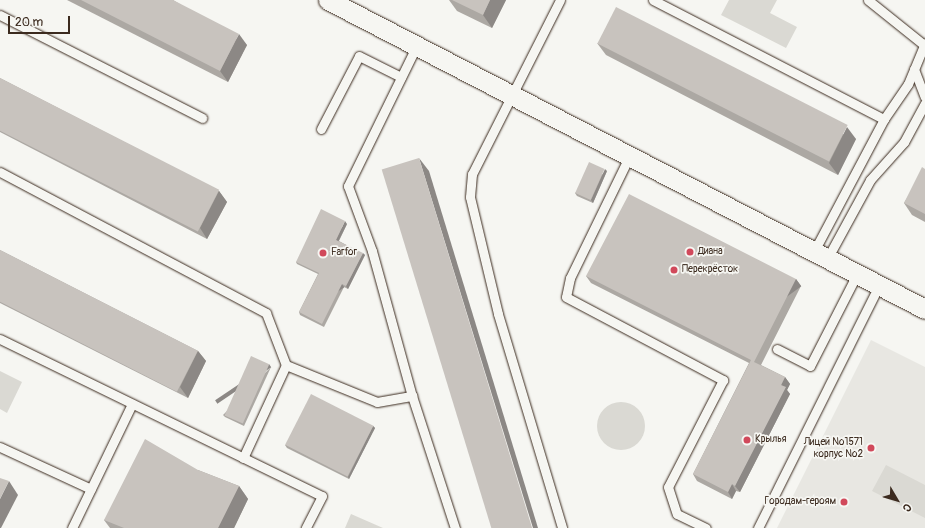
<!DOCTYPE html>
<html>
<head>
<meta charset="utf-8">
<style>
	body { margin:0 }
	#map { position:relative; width:925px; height:528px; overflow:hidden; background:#f6f6f2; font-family:Pangolin,sans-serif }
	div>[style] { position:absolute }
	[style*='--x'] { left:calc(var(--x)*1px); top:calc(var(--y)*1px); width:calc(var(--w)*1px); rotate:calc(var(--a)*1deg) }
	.built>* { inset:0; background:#e8e7e2 }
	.green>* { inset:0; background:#dad9d3 }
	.round { border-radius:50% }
	.roads { filter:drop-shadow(0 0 1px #3b2a1e) drop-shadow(0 0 1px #3b2a1e) }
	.lane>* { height:9px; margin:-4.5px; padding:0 4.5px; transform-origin:4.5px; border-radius:4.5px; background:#f6f6f2 }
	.street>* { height:19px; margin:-9.5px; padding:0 9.5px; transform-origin:9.5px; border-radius:9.5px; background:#f6f6f2 }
	.wall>* { inset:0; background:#aca8a3 }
	.shaded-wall>* { inset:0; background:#8c8885; transform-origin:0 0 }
	.building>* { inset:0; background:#c8c3be; transform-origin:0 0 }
	.dots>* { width:11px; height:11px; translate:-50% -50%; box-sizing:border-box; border:2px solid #f6f6f2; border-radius:50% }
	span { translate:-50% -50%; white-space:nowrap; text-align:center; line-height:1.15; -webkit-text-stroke:3.5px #f6f6f2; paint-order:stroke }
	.poi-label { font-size:10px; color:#3b2a1e }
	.left { translate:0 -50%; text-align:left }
	.right { translate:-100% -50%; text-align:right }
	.north { position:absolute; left:877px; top:480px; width:40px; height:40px; -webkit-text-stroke:3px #f6f6f2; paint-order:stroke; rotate:128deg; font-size:11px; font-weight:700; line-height:16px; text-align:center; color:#3b2a1e }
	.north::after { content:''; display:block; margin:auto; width:14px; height:18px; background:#3b2a1e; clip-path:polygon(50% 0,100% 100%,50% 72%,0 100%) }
	.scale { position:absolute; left:8px; top:16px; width:62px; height:18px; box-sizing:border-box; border:2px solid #3b2a1e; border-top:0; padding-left:5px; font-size:12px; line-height:14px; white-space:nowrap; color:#3b2a1e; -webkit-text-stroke:3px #f6f6f2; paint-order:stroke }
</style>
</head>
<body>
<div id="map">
	<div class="built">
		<div style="clip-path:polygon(871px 340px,925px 367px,925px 528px,777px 528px)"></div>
	</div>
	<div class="green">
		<div style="clip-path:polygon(729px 0,777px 0,770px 13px,797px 27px,786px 48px,721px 15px)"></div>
		<div style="clip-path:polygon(0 371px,22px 382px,7px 413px,0 409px)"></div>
		<div class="round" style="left:597px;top:402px;width:48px;height:48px"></div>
		<div style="clip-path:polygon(886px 465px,925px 485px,925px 518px,872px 491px)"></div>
		<div style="clip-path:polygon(351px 514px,383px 528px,345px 528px)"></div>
	</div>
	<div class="roads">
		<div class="lane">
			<div style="--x:560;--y:0;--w:195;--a:116.8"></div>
			<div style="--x:472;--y:174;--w:23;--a:95"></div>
			<div style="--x:470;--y:197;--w:120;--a:76.5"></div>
			<div style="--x:498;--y:314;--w:223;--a:73.3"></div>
			<div style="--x:653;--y:0;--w:260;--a:27.3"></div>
			<div style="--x:884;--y:119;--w:152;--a:117.9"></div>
			<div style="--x:868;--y:0;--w:72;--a:38.8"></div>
			<div style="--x:0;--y:15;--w:227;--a:27"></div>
			<div style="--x:417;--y:45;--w:157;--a:116.1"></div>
			<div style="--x:348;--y:186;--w:69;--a:69.7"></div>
			<div style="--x:372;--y:251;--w:150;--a:74.6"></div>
			<div style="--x:412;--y:396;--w:139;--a:72"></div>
			<div style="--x:914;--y:69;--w:30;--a:69"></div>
			<div style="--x:884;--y:119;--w:42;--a:-55.6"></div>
			<div style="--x:908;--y:84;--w:44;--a:-67.5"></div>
			<div style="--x:321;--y:129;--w:82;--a:-62.5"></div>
			<div style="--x:359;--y:56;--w:47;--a:26.6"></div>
			<div style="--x:630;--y:155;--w:137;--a:116"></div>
			<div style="--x:570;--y:278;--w:19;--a:102"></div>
			<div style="--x:566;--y:297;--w:178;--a:27.9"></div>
			<div style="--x:723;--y:380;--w:120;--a:117.2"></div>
			<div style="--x:668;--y:487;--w:28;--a:72"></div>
			<div style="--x:677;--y:514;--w:32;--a:26"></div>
			<div style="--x:0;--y:172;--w:301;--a:27.9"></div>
			<div style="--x:266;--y:313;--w:56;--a:69"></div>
			<div style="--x:286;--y:365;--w:98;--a:22.1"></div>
			<div style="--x:377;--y:402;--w:36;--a:-10"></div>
			<div style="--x:827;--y:259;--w:90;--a:-61.4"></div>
			<div style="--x:870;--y:180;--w:51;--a:-48.2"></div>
			<div style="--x:904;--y:142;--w:44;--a:-61.7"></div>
			<div style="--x:0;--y:339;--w:358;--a:26"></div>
			<div style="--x:322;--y:496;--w:36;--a:117"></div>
			<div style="--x:777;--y:349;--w:37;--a:27"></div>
			<div style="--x:810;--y:366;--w:103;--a:-62.9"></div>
			<div style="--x:0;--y:447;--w:100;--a:24.8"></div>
			<div style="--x:243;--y:458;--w:102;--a:-65.2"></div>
			<div style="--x:72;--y:528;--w:138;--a:-64.2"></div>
			<div style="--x:758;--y:528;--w:271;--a:-63.5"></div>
		</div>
		<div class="street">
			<div style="--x:328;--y:0;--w:672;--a:27.37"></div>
		</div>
	</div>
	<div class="wall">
		<div style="clip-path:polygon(67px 0,173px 0,247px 45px,228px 82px)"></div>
		<div style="clip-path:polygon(449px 0,506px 0,492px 28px,457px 11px)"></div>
		<div style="clip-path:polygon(597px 43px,856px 139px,838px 175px,606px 55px)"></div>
		<div style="clip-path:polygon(0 78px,219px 191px,227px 202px,207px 239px,0 132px)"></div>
		<div style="clip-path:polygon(925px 169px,925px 222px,912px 215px,904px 203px)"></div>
		<div style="clip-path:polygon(607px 171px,593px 203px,577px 196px,575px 193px)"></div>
		<div style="clip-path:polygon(347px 224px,339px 241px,365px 255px,348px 289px,344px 287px,324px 327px,300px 315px,299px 312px,318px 274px,297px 264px,296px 262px)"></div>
		<div style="clip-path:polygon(0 250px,198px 351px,206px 361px,188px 398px,0 303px)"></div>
		<div style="clip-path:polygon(586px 276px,796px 279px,801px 286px,761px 365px,785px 377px,790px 384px,787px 390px,790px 394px,740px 492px,736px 491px,732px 499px,697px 481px,693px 474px,749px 363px,591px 283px)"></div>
		<div style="clip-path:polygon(271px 367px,244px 426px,225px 417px,223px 415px)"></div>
		<div style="clip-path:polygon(373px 426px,375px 428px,349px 479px,287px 448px,285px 445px)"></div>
		<div style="clip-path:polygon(198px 470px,239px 486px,248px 499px,234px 528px,110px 528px,104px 520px)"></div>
	</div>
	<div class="shaded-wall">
		<div style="clip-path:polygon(490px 0,506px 0,492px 28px,483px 15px)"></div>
		<div style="clip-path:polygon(239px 34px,247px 45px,228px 82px,220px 71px)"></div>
		<div style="clip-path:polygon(847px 127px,856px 139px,838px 175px,829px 163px)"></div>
		<div style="clip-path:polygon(419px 158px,429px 171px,538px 528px,533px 528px)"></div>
		<div style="clip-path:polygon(605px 169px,607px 171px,593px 203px,591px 200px)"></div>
		<div style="clip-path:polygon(219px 191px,227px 202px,207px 239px,200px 228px)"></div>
		<div style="clip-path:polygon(345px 221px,347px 224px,338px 242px,336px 240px)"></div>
		<div style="clip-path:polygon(363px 253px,365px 255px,348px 289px,346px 286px)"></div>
		<div style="left:796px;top:279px;width:9px;height:93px;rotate:54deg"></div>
		<div style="left:342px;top:284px;width:4px;height:45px;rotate:56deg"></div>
		<div style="clip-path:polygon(198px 351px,206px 361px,188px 398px,180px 387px)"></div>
		<div style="left:269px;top:364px;width:4px;height:65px;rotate:56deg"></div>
		<div style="clip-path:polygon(785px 377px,790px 384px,787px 390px,790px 394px,740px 492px,735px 486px)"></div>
		<div style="clip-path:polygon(373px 426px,375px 428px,349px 479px,348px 477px)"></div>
		<div style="clip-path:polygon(9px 481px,18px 495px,1px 528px,0 528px,0 499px)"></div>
		<div style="clip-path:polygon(732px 484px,736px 491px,732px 499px,728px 492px)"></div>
		<div style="clip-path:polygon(239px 486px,248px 499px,234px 528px,218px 528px)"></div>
	</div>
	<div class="building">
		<div style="clip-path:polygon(81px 0,173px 0,239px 34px,220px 71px)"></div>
		<div style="clip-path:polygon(452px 0,490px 0,483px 15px)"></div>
		<div style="left:616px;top:7px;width:260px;height:41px;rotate:27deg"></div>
		<div style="left:0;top:78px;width:246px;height:47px;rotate:27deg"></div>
		<div style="left:419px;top:158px;width:387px;height:39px;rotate:73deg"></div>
		<div style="left:589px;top:162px;width:17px;height:34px;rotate:24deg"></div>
		<div style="clip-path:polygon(922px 167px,925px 169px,925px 214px,904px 203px)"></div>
		<div style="clip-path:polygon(629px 194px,796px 279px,754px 362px,785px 377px,781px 385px,786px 387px,735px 486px,732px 484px,728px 492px,693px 474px,751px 360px,586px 276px)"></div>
		<div style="clip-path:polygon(321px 209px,345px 221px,336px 240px,363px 253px,346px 286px,342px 284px,322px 324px,299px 312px,319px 273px,296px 262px)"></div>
		<div style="left:0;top:250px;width:222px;height:46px;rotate:27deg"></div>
		<div style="left:251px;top:356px;width:20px;height:65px;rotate:24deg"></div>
		<div style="left:311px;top:394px;width:70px;height:57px;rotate:27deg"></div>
		<div style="clip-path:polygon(145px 439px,198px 470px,239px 486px,218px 528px,124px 528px,104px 520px)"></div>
		<div style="clip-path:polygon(0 478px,9px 481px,0 499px)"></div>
	</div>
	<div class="dots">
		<div style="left:690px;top:252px;background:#d1495b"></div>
		<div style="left:323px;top:253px;background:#d1495b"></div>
		<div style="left:674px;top:270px;background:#d1495b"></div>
		<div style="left:747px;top:440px;background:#d1495b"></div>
		<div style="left:871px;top:448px;background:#d1495b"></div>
		<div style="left:844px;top:502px;background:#d1495b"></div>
	</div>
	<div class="poi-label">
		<span class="left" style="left:698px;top:252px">Диана</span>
		<span class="left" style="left:331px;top:253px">Farfor</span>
		<span class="left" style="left:682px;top:270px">Перекрёсток</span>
		<span class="left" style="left:755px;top:440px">Крылья</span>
		<span class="right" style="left:863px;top:448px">Лицей №1571<br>корпус №2</span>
		<span class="right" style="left:836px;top:502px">Городам-героям</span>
	</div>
	<div class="north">С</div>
	<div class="scale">20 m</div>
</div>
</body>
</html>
